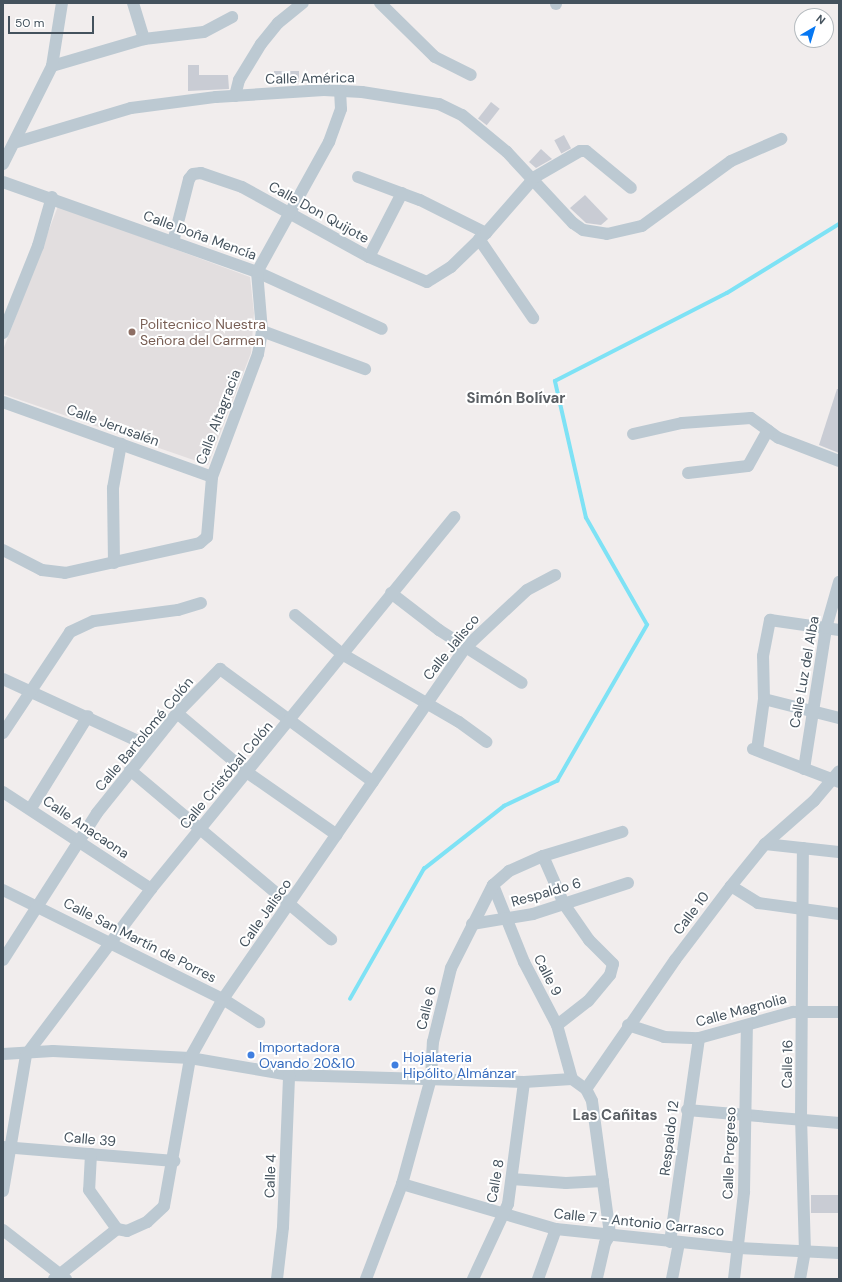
<!DOCTYPE html>
<html>
<head>
<meta charset="utf-8">
<style>
	body { margin:0 }
	#map { position:relative; width:842px; height:1282px; overflow:hidden; background:#f1eded; font-family:"DM Sans",sans-serif }
	div>[style] { position:absolute }
	[style*='--x'] { left:calc(var(--x)*1px); top:calc(var(--y)*1px); width:calc(var(--w)*1px); rotate:calc(var(--a)*1deg) }
	.education>* { inset:0; background:#e2dedf }
	.stream>* { height:3.5px; margin:-1.75px; padding:0 1.75px; transform-origin:1.75px; border-radius:1.75px; background:#7ee2f5 }
	.building>* { inset:0; background:#c9ccd4; transform-origin:0 0 }
	.minor>* { height:12px; margin:-6px; padding:0 6px; transform-origin:6px; border-radius:6px; background:#bcc9d2 }
	.dots>* { width:11px; height:11px; translate:-50% -50%; box-sizing:border-box; border:2px solid #fff; border-radius:50% }
	span { translate:-50% -50%; white-space:nowrap; text-align:center; line-height:1.15; -webkit-text-stroke:4px #fff; paint-order:stroke }
	.street-label { font-size:14px; color:#44525d }
	.education-label { font-size:14px; color:#785e54 }
	.left { translate:0 -50%; text-align:left }
	.shop-label { font-size:14px; color:#366cbe }
	.neighbourhood-label { font-size:15px; color:#595e63; font-weight:700 }
	.frame { position:absolute; inset:0; border:4px solid #44525d; pointer-events:none }
	.north { position:absolute; left:794px; top:8px; width:40px; height:40px; box-sizing:border-box; background:#fff; border:1px solid #b4babe; border-radius:50%; rotate:38deg; font-size:11px; font-weight:700; line-height:16px; text-align:center; color:#44525d }
	.north::after { content:''; display:block; margin:auto; width:14px; height:18px; background:#0677f2; clip-path:polygon(50% 0,100% 100%,50% 72%,0 100%) }
	.scale { position:absolute; left:8px; top:16px; width:86px; height:18px; box-sizing:border-box; border:2px solid #44525d; border-top:0; padding-left:5px; font-size:12px; line-height:14px; white-space:nowrap; color:#44525d; -webkit-text-stroke:3px #fff; paint-order:stroke }
</style>
</head>
<body>
<div id="map">
	<div class="education">
		<div style="clip-path:polygon(58px 206px,250px 277px,254px 313px,251px 353px,208px 465px,3px 394px,3px 350px)"></div>
	</div>
	<div class="stream">
		<div style="--x:350;--y:999;--w:150;--a:-60.4"></div>
		<div style="--x:424;--y:869;--w:102;--a:-38.2"></div>
		<div style="--x:504;--y:806;--w:59;--a:-25.3"></div>
		<div style="--x:557;--y:781;--w:180;--a:-60"></div>
		<div style="--x:647;--y:625;--w:123;--a:-119.7"></div>
		<div style="--x:586;--y:518;--w:140;--a:-102.8"></div>
		<div style="--x:555;--y:381;--w:193;--a:-27.1"></div>
		<div style="--x:727;--y:293;--w:132;--a:-31.6"></div>
	</div>
	<div class="building">
		<div style="clip-path:polygon(188px 65px,199px 65px,199px 75px,228px 75px,229px 89px,188px 91px)"></div>
		<div style="left:299px;top:71px;width:11px;height:25px;rotate:90deg"></div>
		<div style="left:491px;top:102px;width:11px;height:21px;rotate:38deg"></div>
		<div style="left:564px;top:135px;width:15px;height:11px;rotate:62deg"></div>
		<div style="clip-path:polygon(541px 149px,552px 159px,536px 168px,529px 162px)"></div>
		<div style="clip-path:polygon(585px 195px,608px 219px,601px 225px,586px 223px,570px 208px)"></div>
		<div style="clip-path:polygon(837px 389px,839px 389px,839px 453px,819px 445px)"></div>
		<div style="left:839px;top:1195px;width:18px;height:28px;rotate:90deg"></div>
	</div>
	<div class="minor">
		<div style="--x:133;--y:3;--w:38;--a:73"></div>
		<div style="--x:380;--y:3;--w:77;--a:44.5"></div>
		<div style="--x:435;--y:57;--w:40;--a:26.6"></div>
		<div style="--x:556;--y:4;--w:1;--a:-90"></div>
		<div style="--x:52;--y:66;--w:96;--a:-16.4"></div>
		<div style="--x:144;--y:39;--w:60;--a:-6.7"></div>
		<div style="--x:204;--y:32;--w:32;--a:-28"></div>
		<div style="--x:235;--y:96;--w:16;--a:-76"></div>
		<div style="--x:239;--y:80;--w:42;--a:-58.6"></div>
		<div style="--x:261;--y:44;--w:27;--a:-51"></div>
		<div style="--x:278;--y:23;--w:32;--a:-39"></div>
		<div style="--x:17;--y:142;--w:119;--a:-16.6"></div>
		<div style="--x:131;--y:108;--w:86;--a:-7.4"></div>
		<div style="--x:216;--y:97;--w:108;--a:-3.7"></div>
		<div style="--x:324;--y:90;--w:38;--a:3"></div>
		<div style="--x:362;--y:92;--w:78;--a:8.9"></div>
		<div style="--x:439;--y:104;--w:25;--a:26"></div>
		<div style="--x:462;--y:115;--w:58;--a:39.4"></div>
		<div style="--x:507;--y:152;--w:97;--a:47.1"></div>
		<div style="--x:573;--y:223;--w:12;--a:35"></div>
		<div style="--x:583;--y:230;--w:24;--a:9"></div>
		<div style="--x:607;--y:234;--w:36;--a:-13"></div>
		<div style="--x:642;--y:226;--w:110;--a:-36.1"></div>
		<div style="--x:731;--y:161;--w:55;--a:-23.7"></div>
		<div style="--x:3;--y:164;--w:110;--a:-63.4"></div>
		<div style="--x:52;--y:66;--w:64;--a:-81"></div>
		<div style="--x:358;--y:177;--w:66;--a:20.4"></div>
		<div style="--x:420;--y:200;--w:74;--a:26.6"></div>
		<div style="--x:3;--y:182;--w:269;--a:19.5"></div>
		<div style="--x:257;--y:272;--w:137;--a:24.5"></div>
		<div style="--x:479;--y:239;--w:96;--a:55.6"></div>
		<div style="--x:173;--y:242;--w:65;--a:-75.7"></div>
		<div style="--x:189;--y:179;--w:6;--a:-51"></div>
		<div style="--x:193;--y:174;--w:8;--a:-7"></div>
		<div style="--x:201;--y:173;--w:43;--a:18.9"></div>
		<div style="--x:242;--y:187;--w:145;--a:28.9"></div>
		<div style="--x:369;--y:257;--w:63;--a:23.3"></div>
		<div style="--x:427;--y:282;--w:28;--a:-32"></div>
		<div style="--x:451;--y:267;--w:49;--a:-44.2"></div>
		<div style="--x:486;--y:233;--w:74;--a:-48.8"></div>
		<div style="--x:535;--y:177;--w:52;--a:-30"></div>
		<div style="--x:580;--y:151;--w:6;--a:0"></div>
		<div style="--x:586;--y:151;--w:58;--a:39.4"></div>
		<div style="--x:369;--y:257;--w:72;--a:-62.7"></div>
		<div style="--x:262;--y:331;--w:110;--a:20.3"></div>
		<div style="--x:3;--y:333;--w:94;--a:-68.1"></div>
		<div style="--x:38;--y:246;--w:51;--a:-74.1"></div>
		<div style="--x:3;--y:402;--w:222;--a:19.7"></div>
		<div style="--x:633;--y:434;--w:50;--a:-12.7"></div>
		<div style="--x:682;--y:423;--w:69;--a:-4.1"></div>
		<div style="--x:751;--y:418;--w:34;--a:36"></div>
		<div style="--x:779;--y:438;--w:64;--a:21"></div>
		<div style="--x:688;--y:473;--w:60;--a:-6.7"></div>
		<div style="--x:748;--y:466;--w:41;--a:-60.9"></div>
		<div style="--x:3;--y:550;--w:44;--a:27.1"></div>
		<div style="--x:42;--y:570;--w:23;--a:7"></div>
		<div style="--x:65;--y:573;--w:138;--a:-12.5"></div>
		<div style="--x:200;--y:543;--w:9;--a:-41"></div>
		<div style="--x:207;--y:537;--w:60;--a:-85.2"></div>
		<div style="--x:212;--y:477;--w:131;--a:-69.5"></div>
		<div style="--x:258;--y:354;--w:23;--a:-80"></div>
		<div style="--x:262;--y:331;--w:59;--a:-94.8"></div>
		<div style="--x:257;--y:272;--w:149;--a:-61"></div>
		<div style="--x:329;--y:142;--w:35;--a:-70"></div>
		<div style="--x:341;--y:109;--w:18;--a:-93"></div>
		<div style="--x:114;--y:563;--w:75;--a:-90.8"></div>
		<div style="--x:113;--y:488;--w:45;--a:-79.7"></div>
		<div style="--x:391;--y:593;--w:61;--a:37.6"></div>
		<div style="--x:439;--y:630;--w:98;--a:32.6"></div>
		<div style="--x:295;--y:615;--w:61;--a:39.7"></div>
		<div style="--x:342;--y:654;--w:135;--a:30.2"></div>
		<div style="--x:459;--y:722;--w:34;--a:36"></div>
		<div style="--x:3;--y:679;--w:161;--a:24.7"></div>
		<div style="--x:764;--y:699;--w:77;--a:14.2"></div>
		<div style="--x:177;--y:713;--w:93;--a:40.2"></div>
		<div style="--x:248;--y:773;--w:108;--a:34.9"></div>
		<div style="--x:3;--y:733;--w:121;--a:-56.4"></div>
		<div style="--x:70;--y:632;--w:26;--a:-25"></div>
		<div style="--x:94;--y:621;--w:85;--a:-7.5"></div>
		<div style="--x:178;--y:610;--w:24;--a:-17"></div>
		<div style="--x:753;--y:749;--w:92;--a:21"></div>
		<div style="--x:757;--y:750;--w:51;--a:-82.2"></div>
		<div style="--x:764;--y:699;--w:43;--a:-91.3"></div>
		<div style="--x:763;--y:656;--w:37;--a:-79"></div>
		<div style="--x:770;--y:620;--w:70;--a:8.2"></div>
		<div style="--x:804;--y:769;--w:143;--a:-81.1"></div>
		<div style="--x:826;--y:628;--w:48;--a:-74.2"></div>
		<div style="--x:130;--y:770;--w:263;--a:40.1"></div>
		<div style="--x:3;--y:792;--w:177;--a:33.2"></div>
		<div style="--x:31;--y:808;--w:108;--a:-58.2"></div>
		<div style="--x:765;--y:844;--w:74;--a:6.2"></div>
		<div style="--x:543;--y:856;--w:52;--a:66.4"></div>
		<div style="--x:564;--y:904;--w:44;--a:55.2"></div>
		<div style="--x:589;--y:940;--w:34;--a:45"></div>
		<div style="--x:613;--y:964;--w:11;--a:105"></div>
		<div style="--x:610;--y:975;--w:34;--a:130"></div>
		<div style="--x:588;--y:1001;--w:39;--a:142"></div>
		<div style="--x:493;--y:885;--w:83;--a:68.1"></div>
		<div style="--x:524;--y:962;--w:71;--a:62.4"></div>
		<div style="--x:557;--y:1025;--w:56;--a:74.5"></div>
		<div style="--x:731;--y:886;--w:32;--a:32"></div>
		<div style="--x:758;--y:903;--w:82;--a:7.7"></div>
		<div style="--x:3;--y:890;--w:246;--a:26.4"></div>
		<div style="--x:223;--y:999;--w:43;--a:32.6"></div>
		<div style="--x:472;--y:924;--w:62;--a:-9.3"></div>
		<div style="--x:533;--y:914;--w:100;--a:-18.1"></div>
		<div style="--x:3;--y:960;--w:174;--a:-57.4"></div>
		<div style="--x:97;--y:813;--w:128;--a:-51.3"></div>
		<div style="--x:177;--y:713;--w:62;--a:-45.7"></div>
		<div style="--x:220;--y:669;--w:190;--a:36.4"></div>
		<div style="--x:628;--y:1025;--w:38;--a:18"></div>
		<div style="--x:664;--y:1037;--w:35;--a:2"></div>
		<div style="--x:699;--y:1038;--w:98;--a:-15.5"></div>
		<div style="--x:793;--y:1012;--w:46;--a:0"></div>
		<div style="--x:3;--y:1054;--w:50;--a:-3.4"></div>
		<div style="--x:53;--y:1051;--w:137;--a:2.9"></div>
		<div style="--x:190;--y:1058;--w:100;--a:9.7"></div>
		<div style="--x:289;--y:1075;--w:235;--a:1.7"></div>
		<div style="--x:524;--y:1082;--w:48;--a:-3.6"></div>
		<div style="--x:572;--y:1079;--w:17;--a:36"></div>
		<div style="--x:586;--y:1089;--w:13;--a:63"></div>
		<div style="--x:592;--y:1101;--w:135;--a:82.3"></div>
		<div style="--x:610;--y:1235;--w:9;--a:122"></div>
		<div style="--x:605;--y:1243;--w:37;--a:103"></div>
		<div style="--x:586;--y:1089;--w:157;--a:-55.4"></div>
		<div style="--x:675;--y:960;--w:93;--a:-52.9"></div>
		<div style="--x:731;--y:886;--w:54;--a:-51"></div>
		<div style="--x:765;--y:844;--w:65;--a:-41.3"></div>
		<div style="--x:814;--y:801;--w:39;--a:-50"></div>
		<div style="--x:687;--y:1110;--w:153;--a:4.9"></div>
		<div style="--x:3;--y:1147;--w:172;--a:4.7"></div>
		<div style="--x:91;--y:1154;--w:36;--a:93"></div>
		<div style="--x:89;--y:1190;--w:48;--a:54.3"></div>
		<div style="--x:512;--y:1179;--w:54;--a:4.2"></div>
		<div style="--x:566;--y:1183;--w:37;--a:-3"></div>
		<div style="--x:402;--y:1184;--w:160;--a:16.3"></div>
		<div style="--x:556;--y:1229;--w:184;--a:5.9"></div>
		<div style="--x:739;--y:1248;--w:100;--a:2.9"></div>
		<div style="--x:3;--y:1191;--w:138;--a:-80.4"></div>
		<div style="--x:26;--y:1055;--w:208;--a:-53"></div>
		<div style="--x:151;--y:889;--w:480;--a:-50.8"></div>
		<div style="--x:3;--y:1230;--w:80;--a:37.9"></div>
		<div style="--x:670;--y:1242;--w:206;--a:-81.9"></div>
		<div style="--x:54;--y:1279;--w:80;--a:-38.4"></div>
		<div style="--x:117;--y:1229;--w:10;--a:11"></div>
		<div style="--x:127;--y:1231;--w:22;--a:-24"></div>
		<div style="--x:147;--y:1222;--w:23;--a:-43"></div>
		<div style="--x:164;--y:1206;--w:150;--a:-80"></div>
		<div style="--x:190;--y:1058;--w:68;--a:-60.8"></div>
		<div style="--x:223;--y:999;--w:428;--a:-55.4"></div>
		<div style="--x:466;--y:647;--w:83;--a:-43.1"></div>
		<div style="--x:527;--y:590;--w:32;--a:-28"></div>
		<div style="--x:277;--y:1279;--w:52;--a:-83.4"></div>
		<div style="--x:283;--y:1227;--w:152;--a:-87.7"></div>
		<div style="--x:366;--y:1279;--w:102;--a:-69.2"></div>
		<div style="--x:402;--y:1184;--w:110;--a:-74.7"></div>
		<div style="--x:431;--y:1078;--w:36;--a:-87"></div>
		<div style="--x:433;--y:1042;--w:76;--a:-76.3"></div>
		<div style="--x:451;--y:968;--w:93;--a:-63.2"></div>
		<div style="--x:493;--y:885;--w:21;--a:-41"></div>
		<div style="--x:509;--y:871;--w:37;--a:-24"></div>
		<div style="--x:543;--y:856;--w:83;--a:-16.9"></div>
		<div style="--x:473;--y:1279;--w:83;--a:-65"></div>
		<div style="--x:508;--y:1204;--w:123;--a:-82.5"></div>
		<div style="--x:538;--y:1279;--w:53;--a:-70.2"></div>
		<div style="--x:672;--y:1279;--w:37;--a:-79"></div>
		<div style="--x:734;--y:1279;--w:88;--a:-83.4"></div>
		<div style="--x:744;--y:1192;--w:166;--a:-89"></div>
		<div style="--x:800;--y:1279;--w:27;--a:-80"></div>
		<div style="--x:805;--y:1252;--w:132;--a:-91.7"></div>
		<div style="--x:801;--y:1120;--w:272;--a:-89.6"></div>
	</div>
	<div class="dots">
		<div style="left:132px;top:332px;background:#8d6e63"></div>
		<div style="left:251px;top:1055px;background:#3f7fe0"></div>
		<div style="left:395px;top:1065px;background:#3f7fe0"></div>
	</div>
	<div class="street-label">
		<span style="left:310px;top:78px;rotate:-1deg">Calle América</span>
		<span style="left:319px;top:212px;rotate:29deg">Calle Don Quijote</span>
		<span style="left:200px;top:235px;rotate:20deg">Calle Doña Mencía</span>
		<span style="left:218px;top:417px;rotate:-69deg">Calle Altagracia</span>
		<span style="left:113px;top:425px;rotate:20deg">Calle Jerusalén</span>
		<span style="left:451px;top:647px;rotate:-51deg">Calle Jalisco</span>
		<span style="left:804px;top:672px;rotate:-80deg">Calle Luz del Alba</span>
		<span style="left:144px;top:734px;rotate:-50deg">Calle Bartolomé Colón</span>
		<span style="left:226px;top:775px;rotate:-50deg">Calle Cristóbal Colón</span>
		<span style="left:86px;top:827px;rotate:34deg">Calle Anacaona</span>
		<span style="left:546px;top:892px;rotate:-16deg">Respaldo 6</span>
		<span style="left:265px;top:913px;rotate:-55deg">Calle Jalisco</span>
		<span style="left:691px;top:913px;rotate:-53deg">Calle 10</span>
		<span style="left:140px;top:940px;rotate:27deg">Calle San Martín de Porres</span>
		<span style="left:548px;top:975px;rotate:63deg">Calle 9</span>
		<span style="left:426px;top:1008px;rotate:-76deg">Calle 6</span>
		<span style="left:741px;top:1010px;rotate:-15deg">Calle Magnolia</span>
		<span style="left:787px;top:1064px;rotate:-89deg">Calle 16</span>
		<span style="left:669px;top:1138px;rotate:-83deg">Respaldo 12</span>
		<span style="left:90px;top:1139px;rotate:5deg">Calle 39</span>
		<span style="left:729px;top:1153px;rotate:-88deg">Calle Progreso</span>
		<span style="left:270px;top:1176px;rotate:-88deg">Calle 4</span>
		<span style="left:495px;top:1181px;rotate:-80deg">Calle 8</span>
		<span style="left:639px;top:1222px;rotate:6deg">Calle 7 - Antonio Carrasco</span>
	</div>
	<div class="education-label">
		<span class="left" style="left:140px;top:332px">Politecnico Nuestra<br>Señora del Carmen</span>
	</div>
	<div class="shop-label">
		<span class="left" style="left:259px;top:1055px">Importadora<br>Ovando 20&amp;10</span>
		<span class="left" style="left:403px;top:1065px">Hojalateria<br>Hipólito Almánzar</span>
	</div>
	<div class="neighbourhood-label">
		<span style="left:516px;top:399px">Simón Bolívar</span>
		<span style="left:615px;top:1116px">Las Cañitas</span>
	</div>
	<div class="frame"></div>
	<div class="north">N</div>
	<div class="scale">50 m</div>
</div>
</body>
</html>
